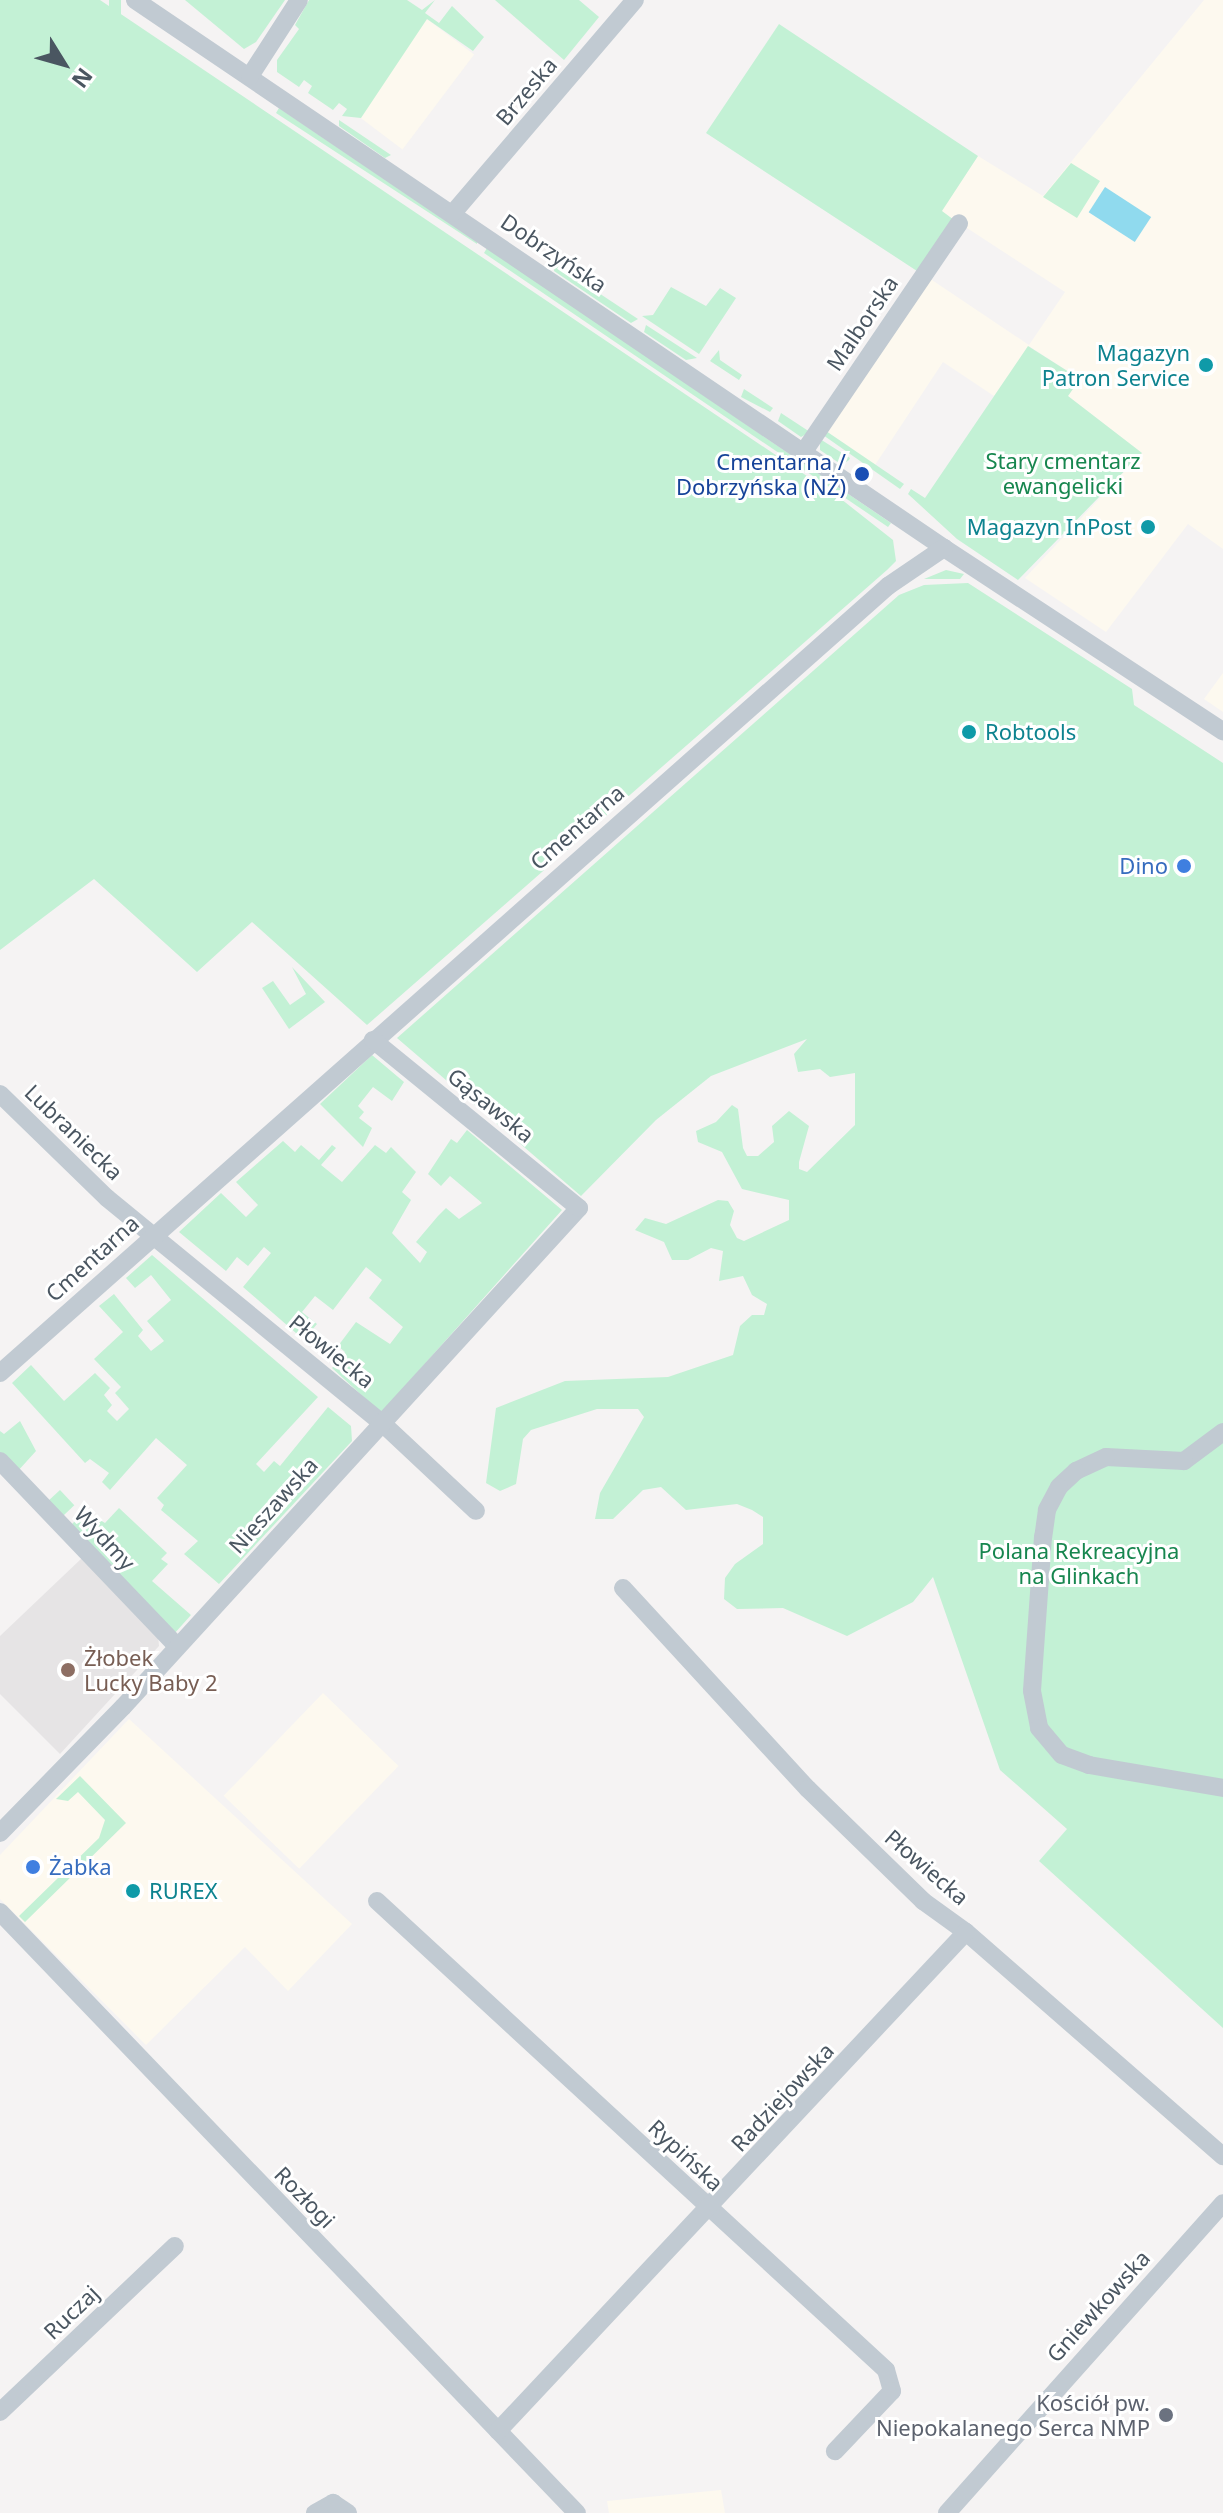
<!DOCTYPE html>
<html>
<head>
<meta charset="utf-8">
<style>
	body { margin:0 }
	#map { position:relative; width:1223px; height:2513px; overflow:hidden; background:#f5f3f3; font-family:"Noto Sans",sans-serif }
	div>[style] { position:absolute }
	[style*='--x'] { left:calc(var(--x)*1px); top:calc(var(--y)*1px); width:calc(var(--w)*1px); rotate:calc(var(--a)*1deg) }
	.commercial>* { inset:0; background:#fdf9ef; transform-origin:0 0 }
	.education>* { inset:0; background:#e6e4e5 }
	.green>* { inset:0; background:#c3f1d5; transform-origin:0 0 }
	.water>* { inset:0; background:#90daee; transform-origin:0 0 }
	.minor>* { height:18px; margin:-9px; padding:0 9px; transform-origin:9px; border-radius:9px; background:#c1cad2 }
	.dots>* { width:22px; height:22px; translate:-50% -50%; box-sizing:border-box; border:4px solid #fff; border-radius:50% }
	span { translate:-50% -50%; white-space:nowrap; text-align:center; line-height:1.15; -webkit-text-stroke:6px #fff; paint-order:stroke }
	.street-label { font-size:22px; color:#4a5661 }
	.culture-label { font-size:22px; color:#0d838f }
	.right { translate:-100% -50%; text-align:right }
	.left { translate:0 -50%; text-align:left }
	.park-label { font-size:22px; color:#17864f }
	.transit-label { font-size:22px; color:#164399 }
	.shop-label { font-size:22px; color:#366cbe }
	.education-label { font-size:22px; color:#785e54 }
	.worship-label { font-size:22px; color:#5b616d }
	.north { position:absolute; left:24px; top:24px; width:80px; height:80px; -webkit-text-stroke:6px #fff; paint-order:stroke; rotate:127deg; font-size:22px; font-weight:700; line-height:32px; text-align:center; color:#4a5661 }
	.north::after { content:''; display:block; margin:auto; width:28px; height:36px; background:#4a5661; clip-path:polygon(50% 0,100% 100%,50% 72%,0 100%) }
</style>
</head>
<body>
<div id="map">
	<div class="commercial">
		<div style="clip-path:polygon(1204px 0,1223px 0,1223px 549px,1188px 524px,1106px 632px,1025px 578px,1142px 453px,1068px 396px,1080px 379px,1029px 346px,994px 396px,943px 362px,875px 465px,826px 431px,929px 278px,1029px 345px,1065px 292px,941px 211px,978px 156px,1043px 196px)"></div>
		<div style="left:427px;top:19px;width:59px;height:119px;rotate:37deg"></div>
		<div style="clip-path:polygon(1223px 673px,1223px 712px,1204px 699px)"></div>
		<div style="left:323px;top:1693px;width:105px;height:143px;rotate:44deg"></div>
		<div style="clip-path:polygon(129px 1719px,352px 1924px,288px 1991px,245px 1947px,146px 2045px,0 1899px,0 1855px)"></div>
		<div style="clip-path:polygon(721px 2490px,725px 2513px,609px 2513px,607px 2501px)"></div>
	</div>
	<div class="education">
		<div style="clip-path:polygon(82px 1558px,158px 1635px,159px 1646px,60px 1754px,0 1694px,0 1636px)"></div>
	</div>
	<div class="green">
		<div style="clip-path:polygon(0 0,100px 0,841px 499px,893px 540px,896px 561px,887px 570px,367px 1025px,252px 922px,197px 972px,94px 879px,0 950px)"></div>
		<div style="left:109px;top:0;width:12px;height:189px"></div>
		<div style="clip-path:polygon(185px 0,285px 0,256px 42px,244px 49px)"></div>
		<div style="clip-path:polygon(309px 0,407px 0,422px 10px,435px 0,425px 13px,439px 23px,452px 6px,484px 37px,473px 51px,427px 19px,361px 118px,342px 116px,347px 109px,339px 103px,333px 110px,308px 93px,312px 86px,304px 80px,299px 87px,277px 72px,277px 60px,299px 29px,295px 25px)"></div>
		<div style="clip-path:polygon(495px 0,579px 0,599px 17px,564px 60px)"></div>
		<div style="clip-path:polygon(779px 24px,978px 156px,942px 211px,954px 220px,917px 271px,706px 133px)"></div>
		<div style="clip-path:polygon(279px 108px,477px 242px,477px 244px,276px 113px)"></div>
		<div style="clip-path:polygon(339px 120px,391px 155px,385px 158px,339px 126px)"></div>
		<div style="clip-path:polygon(1071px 163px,1100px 181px,1077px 218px,1043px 197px)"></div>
		<div style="clip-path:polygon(487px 248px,891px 523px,888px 527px,484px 253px)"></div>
		<div style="clip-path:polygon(555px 264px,638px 319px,631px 323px,554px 271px)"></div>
		<div style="clip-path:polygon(671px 287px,706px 306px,720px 288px,736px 298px,699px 354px,642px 316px,653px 315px)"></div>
		<div style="clip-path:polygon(646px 325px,697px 358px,686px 360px,644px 332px)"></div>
		<div style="clip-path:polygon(1028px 346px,1080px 379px,1068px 396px,1142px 453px,1018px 580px,957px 539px,908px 494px,911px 489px,925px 498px)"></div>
		<div style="clip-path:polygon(719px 350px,720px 360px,742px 375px,739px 380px,710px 361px)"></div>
		<div style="clip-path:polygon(744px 389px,773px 408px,770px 412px,741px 397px)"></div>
		<div style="clip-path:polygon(781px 413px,810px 432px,801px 437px,778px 421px)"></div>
		<div style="clip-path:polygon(826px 431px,904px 484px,900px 489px,823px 435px)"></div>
		<div style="clip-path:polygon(820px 439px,850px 458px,849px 460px,842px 465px,820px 450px)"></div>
		<div style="clip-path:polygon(946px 570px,964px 574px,960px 579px,924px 579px)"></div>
		<div style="clip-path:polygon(968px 583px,1132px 689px,1134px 705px,1223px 763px,1223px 2028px,1039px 1861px,1067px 1829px,1000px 1770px,933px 1577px,913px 1602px,847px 1636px,783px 1608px,737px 1609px,724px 1599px,725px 1578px,735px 1564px,763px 1544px,763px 1517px,752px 1510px,737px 1504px,686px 1510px,661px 1487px,643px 1490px,613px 1519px,595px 1519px,600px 1493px,644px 1417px,638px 1409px,597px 1409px,531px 1430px,523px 1439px,516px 1484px,500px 1491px,486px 1483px,496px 1408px,565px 1381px,668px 1377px,733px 1355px,740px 1326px,752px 1315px,764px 1315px,767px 1304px,752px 1295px,743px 1276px,719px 1281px,723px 1251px,711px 1248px,688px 1260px,672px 1260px,664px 1242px,635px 1230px,645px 1218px,666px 1224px,718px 1200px,728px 1201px,734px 1211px,730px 1225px,737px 1238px,744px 1241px,789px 1220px,789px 1200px,742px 1189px,722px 1152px,698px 1142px,696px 1131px,716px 1122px,732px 1105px,738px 1109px,743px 1148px,747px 1156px,758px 1156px,774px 1142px,772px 1126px,789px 1111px,809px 1126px,799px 1162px,799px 1169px,807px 1172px,855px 1125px,855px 1073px,830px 1077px,820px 1069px,798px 1072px,794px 1054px,807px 1039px,711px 1076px,656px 1120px,581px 1196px,397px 1038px,899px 595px,924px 585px)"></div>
		<div style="clip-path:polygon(292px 967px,325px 1002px,289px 1029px,262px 988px,273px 981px,290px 1005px,306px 994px)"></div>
		<div style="clip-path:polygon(372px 1055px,404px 1082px,392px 1101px,373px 1087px,358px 1106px,364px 1112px,359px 1118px,372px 1128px,363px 1147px,320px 1104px)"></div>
		<div style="clip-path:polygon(467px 1130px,562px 1210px,381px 1413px,332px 1368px,345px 1352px,338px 1346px,356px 1322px,390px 1344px,403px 1327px,369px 1298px,382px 1280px,366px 1267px,333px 1310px,315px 1296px,302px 1312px,317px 1324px,304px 1340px,243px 1287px,271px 1253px,264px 1247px,248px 1266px,237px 1257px,226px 1271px,179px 1232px,221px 1193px,246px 1217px,258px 1205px,236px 1182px,283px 1141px,295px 1152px,301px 1145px,319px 1160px,332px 1145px,336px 1148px,321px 1165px,342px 1182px,375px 1145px,386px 1153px,391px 1147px,416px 1172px,402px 1192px,411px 1200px,392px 1233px,420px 1263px,427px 1252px,416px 1242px,438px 1216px,446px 1208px,459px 1219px,482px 1203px,450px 1176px,441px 1186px,428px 1174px,451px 1139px,457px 1143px)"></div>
		<div style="clip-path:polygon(152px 1255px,318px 1397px,256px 1464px,264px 1472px,274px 1461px,280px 1466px,328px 1407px,351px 1426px,352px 1441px,219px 1584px,184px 1554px,198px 1541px,161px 1510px,164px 1505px,157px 1498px,187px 1465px,156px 1438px,110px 1490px,102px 1482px,109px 1473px,90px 1459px,85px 1463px,12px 1383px,31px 1365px,64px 1401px,95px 1373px,110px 1388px,104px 1395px,112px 1405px,107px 1411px,117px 1421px,129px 1409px,115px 1393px,121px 1387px,94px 1359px,123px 1332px,99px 1306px,114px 1294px,143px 1330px,138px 1336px,151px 1351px,164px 1341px,147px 1321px,171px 1300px,151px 1275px,135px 1288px,126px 1278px)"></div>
		<div style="clip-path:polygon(20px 1421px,36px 1451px,17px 1472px,0 1452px,0 1431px,4px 1434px)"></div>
		<div style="left:60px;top:1490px;width:21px;height:17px;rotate:47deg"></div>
		<div style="clip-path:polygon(119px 1508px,167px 1553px,161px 1559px,168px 1564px,152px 1581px,191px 1615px,174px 1634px,71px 1525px,85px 1511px,105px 1523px)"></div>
		<div style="clip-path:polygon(80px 1776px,126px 1823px,25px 1922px,19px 1916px,99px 1838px,105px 1820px,78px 1792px,68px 1801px,56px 1799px)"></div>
	</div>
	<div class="water">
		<div style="left:1105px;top:187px;width:55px;height:30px;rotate:33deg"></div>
	</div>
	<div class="minor">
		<div style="--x:135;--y:0;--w:977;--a:34.11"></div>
		<div style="--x:944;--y:548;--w:334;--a:33.3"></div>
		<div style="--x:250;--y:76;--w:90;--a:-57.2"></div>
		<div style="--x:453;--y:213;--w:280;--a:-49.5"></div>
		<div style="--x:805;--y:450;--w:274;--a:-55.8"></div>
		<div style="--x:0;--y:1094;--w:149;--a:44.2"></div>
		<div style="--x:107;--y:1198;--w:354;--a:39.3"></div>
		<div style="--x:381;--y:1422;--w:130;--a:43.1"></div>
		<div style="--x:0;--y:1373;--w:1187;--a:-41.55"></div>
		<div style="--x:888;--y:586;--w:68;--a:-34.2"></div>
		<div style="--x:1223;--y:1432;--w:49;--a:143.4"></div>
		<div style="--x:1184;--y:1461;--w:78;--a:-177.1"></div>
		<div style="--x:1106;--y:1457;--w:33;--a:155"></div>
		<div style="--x:1076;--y:1471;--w:23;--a:137"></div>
		<div style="--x:1059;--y:1487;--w:26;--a:118"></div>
		<div style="--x:1047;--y:1510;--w:27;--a:98"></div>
		<div style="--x:1043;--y:1537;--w:154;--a:94.1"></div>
		<div style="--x:1032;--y:1691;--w:38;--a:79"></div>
		<div style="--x:1039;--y:1728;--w:35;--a:50"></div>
		<div style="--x:1062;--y:1755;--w:29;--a:20"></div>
		<div style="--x:1089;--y:1765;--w:136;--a:9.7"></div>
		<div style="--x:0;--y:1461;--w:256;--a:46.3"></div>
		<div style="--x:623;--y:1588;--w:273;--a:47.4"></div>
		<div style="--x:808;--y:1789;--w:161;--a:44.2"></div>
		<div style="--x:923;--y:1901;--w:53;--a:35.8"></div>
		<div style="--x:966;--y:1932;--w:341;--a:41.1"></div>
		<div style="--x:0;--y:1833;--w:176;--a:-45.7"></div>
		<div style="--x:123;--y:1707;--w:676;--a:-47.58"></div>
		<div style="--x:579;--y:1208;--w:266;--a:-140.8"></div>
		<div style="--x:377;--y:1901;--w:692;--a:42.66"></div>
		<div style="--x:886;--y:2370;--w:22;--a:74"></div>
		<div style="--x:892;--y:2391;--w:83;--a:133.5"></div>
		<div style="--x:0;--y:1912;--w:833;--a:46.17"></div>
		<div style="--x:0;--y:2412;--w:241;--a:-43.5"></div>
		<div style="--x:498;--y:2431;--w:684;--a:-46.84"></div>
		<div style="--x:315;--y:2513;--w:21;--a:-29"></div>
		<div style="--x:333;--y:2503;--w:18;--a:34"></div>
		<div style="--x:947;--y:2513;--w:415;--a:-48.3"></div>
	</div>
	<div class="dots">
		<div style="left:1206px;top:365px;background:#0f9aa8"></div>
		<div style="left:862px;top:474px;background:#1a4fb4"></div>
		<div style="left:1148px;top:527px;background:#0f9aa8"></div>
		<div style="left:969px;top:732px;background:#0f9aa8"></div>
		<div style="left:1184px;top:866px;background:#3f7fe0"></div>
		<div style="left:68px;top:1670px;background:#8d6e63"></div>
		<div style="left:33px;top:1867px;background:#3f7fe0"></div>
		<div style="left:133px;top:1891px;background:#0f9aa8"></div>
		<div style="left:1166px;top:2415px;background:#6b7280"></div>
	</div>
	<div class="street-label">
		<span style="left:526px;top:91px;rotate:-50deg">Brzeska</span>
		<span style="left:554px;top:253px;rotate:34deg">Dobrzyńska</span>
		<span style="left:862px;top:323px;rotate:-56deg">Malborska</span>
		<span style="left:577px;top:827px;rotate:-41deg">Cmentarna</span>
		<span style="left:491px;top:1105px;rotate:39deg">Gąsawska</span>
		<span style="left:74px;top:1132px;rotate:44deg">Lubraniecka</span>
		<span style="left:92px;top:1258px;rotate:-42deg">Cmentarna</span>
		<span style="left:332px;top:1351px;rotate:39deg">Płowiecka</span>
		<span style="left:273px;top:1505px;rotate:-48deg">Nieszawska</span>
		<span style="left:105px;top:1538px;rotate:47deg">Wydmy</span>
		<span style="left:927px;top:1867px;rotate:41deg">Płowiecka</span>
		<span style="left:782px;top:2097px;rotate:-47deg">Radziejowska</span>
		<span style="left:686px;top:2155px;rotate:43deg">Rypińska</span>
		<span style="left:305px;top:2197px;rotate:46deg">Rozłogi</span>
		<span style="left:1098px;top:2306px;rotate:-48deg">Gniewkowska</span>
		<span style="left:71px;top:2312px;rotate:-44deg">Ruczaj</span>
	</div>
	<div class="culture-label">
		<span class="right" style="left:1190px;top:365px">Magazyn<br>Patron Service</span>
		<span class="right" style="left:1132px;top:527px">Magazyn InPost</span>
		<span class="left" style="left:985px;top:732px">Robtools</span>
		<span class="left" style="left:149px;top:1891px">RUREX</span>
	</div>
	<div class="park-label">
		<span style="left:1063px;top:473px">Stary cmentarz<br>ewangelicki</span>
		<span style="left:1079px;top:1563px">Polana Rekreacyjna<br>na Glinkach</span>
	</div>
	<div class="transit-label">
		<span class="right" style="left:846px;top:474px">Cmentarna /<br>Dobrzyńska (NŻ)</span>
	</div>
	<div class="shop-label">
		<span class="right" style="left:1168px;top:866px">Dino</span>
		<span class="left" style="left:49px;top:1867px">Żabka</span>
	</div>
	<div class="education-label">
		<span class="left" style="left:84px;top:1670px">Żłobek<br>Lucky Baby 2</span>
	</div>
	<div class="worship-label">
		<span class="right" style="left:1150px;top:2415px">Kościół pw.<br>Niepokalanego Serca NMP</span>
	</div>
	<div class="north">N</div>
</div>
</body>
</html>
